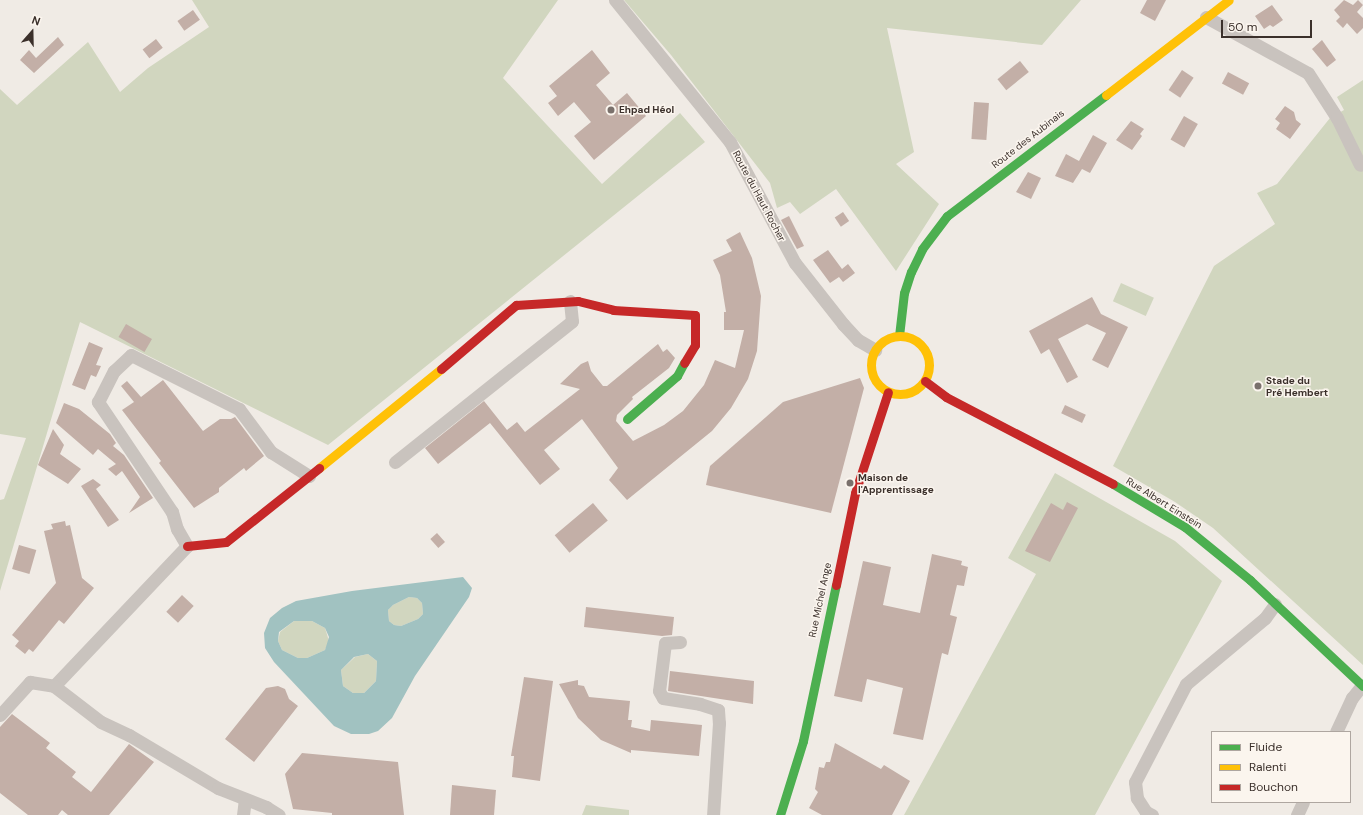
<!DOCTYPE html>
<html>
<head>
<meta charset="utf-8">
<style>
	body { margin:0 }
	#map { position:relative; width:1363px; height:815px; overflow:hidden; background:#f0ebe5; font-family:"DM Sans",sans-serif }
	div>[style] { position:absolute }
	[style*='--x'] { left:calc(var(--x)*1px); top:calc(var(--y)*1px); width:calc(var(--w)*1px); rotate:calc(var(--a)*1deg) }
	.green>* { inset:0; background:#d1d6bf; transform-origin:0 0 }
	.water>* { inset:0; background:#a1c2c1 }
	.building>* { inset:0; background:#c3afa7; transform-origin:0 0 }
	.street>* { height:13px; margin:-6.5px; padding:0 6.5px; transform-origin:6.5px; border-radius:6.5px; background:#c9c3be }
	.fast>* { height:9px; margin:-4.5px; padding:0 4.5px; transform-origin:4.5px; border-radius:4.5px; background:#4caf50 }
	.slow>* { height:9px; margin:-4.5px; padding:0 4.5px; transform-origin:4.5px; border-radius:4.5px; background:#ffc107 }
	.slow>.ring { margin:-4.5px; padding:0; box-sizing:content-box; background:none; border:9px solid #ffc107; border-radius:50% }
	.jam>* { height:9px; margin:-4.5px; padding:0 4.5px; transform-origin:4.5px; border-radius:4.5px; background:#c62828 }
	.dots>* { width:11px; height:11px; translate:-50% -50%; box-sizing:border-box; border:2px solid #fbf5ee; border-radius:50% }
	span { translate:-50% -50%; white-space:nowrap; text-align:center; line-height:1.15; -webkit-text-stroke:3px #fbf5ee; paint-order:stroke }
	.poi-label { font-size:10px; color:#3b302b; font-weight:700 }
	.left { translate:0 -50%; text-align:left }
	.street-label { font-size:10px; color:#3b302b }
	.legend { position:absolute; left:1211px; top:731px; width:140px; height:72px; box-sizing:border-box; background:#fbf5ee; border:1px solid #aea6a0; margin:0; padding:5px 7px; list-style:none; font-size:12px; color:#3b302b }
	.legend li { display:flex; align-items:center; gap:8px; height:20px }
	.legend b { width:20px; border:1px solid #aea6a0 }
	.north { position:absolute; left:12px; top:12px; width:40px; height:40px; -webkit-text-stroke:3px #fbf5ee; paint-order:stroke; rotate:20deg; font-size:11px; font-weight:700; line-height:16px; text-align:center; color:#3b302b }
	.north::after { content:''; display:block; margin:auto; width:14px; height:18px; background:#3b302b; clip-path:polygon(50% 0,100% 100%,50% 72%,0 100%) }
	.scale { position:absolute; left:1221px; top:20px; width:91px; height:18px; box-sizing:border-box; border:2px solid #3b302b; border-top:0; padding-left:5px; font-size:12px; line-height:14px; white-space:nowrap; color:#3b302b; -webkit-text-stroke:3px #fbf5ee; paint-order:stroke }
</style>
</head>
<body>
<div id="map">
	<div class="green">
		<div style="clip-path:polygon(192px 0,558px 0,503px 78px,602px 184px,680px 113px,705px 142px,328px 445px,80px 322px,0 591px,0 500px,4px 499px,26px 438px,0 434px,0 89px,17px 105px,88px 42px,120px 92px,148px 68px,209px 27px)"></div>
		<div style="clip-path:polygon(624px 0,1081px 0,1042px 45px,887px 28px,914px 152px,896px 164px,939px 204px,896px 271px,836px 189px,800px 214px,790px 202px,777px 208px,770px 183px,671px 55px)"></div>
		<div style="clip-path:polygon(1363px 80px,1363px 665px,1213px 528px,1175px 502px,1113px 466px,1214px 266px,1275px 224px,1257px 193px,1277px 184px,1330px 118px,1344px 110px,1337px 97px)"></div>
		<div style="left:1121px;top:283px;width:36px;height:20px;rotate:24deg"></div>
		<div style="clip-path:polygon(1055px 473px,1175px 541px,1222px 581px,1095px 815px,904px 815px,1036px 574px,1008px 558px)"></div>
		<div style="clip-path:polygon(409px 597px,417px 598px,422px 603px,423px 614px,418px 619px,401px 626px,394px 625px,389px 621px,388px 610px,393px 605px)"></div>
		<div style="clip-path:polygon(294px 621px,312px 621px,325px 628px,329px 641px,325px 650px,307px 658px,298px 658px,282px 650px,278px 641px,280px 632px)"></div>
		<div style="clip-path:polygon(368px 654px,377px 661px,376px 681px,364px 693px,353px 693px,343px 686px,341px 670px,355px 657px)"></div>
		<div style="clip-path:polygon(586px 805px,629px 810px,629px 815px,582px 815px)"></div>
	</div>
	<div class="water">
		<div style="clip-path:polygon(evenodd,463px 577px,472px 588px,469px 597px,415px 676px,392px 718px,378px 731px,369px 734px,351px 734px,334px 726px,274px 662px,265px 648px,264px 633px,270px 618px,282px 608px,296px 601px,352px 591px,463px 577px,409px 597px,417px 598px,422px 603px,423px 614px,418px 619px,401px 626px,394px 625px,389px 621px,388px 610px,393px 605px,409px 597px,463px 577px,294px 621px,312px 621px,325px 628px,329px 637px,325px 650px,307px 658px,298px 658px,282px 650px,278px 641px,279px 632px,294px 621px,463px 577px,368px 654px,377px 661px,376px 681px,364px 693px,353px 693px,343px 686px,341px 670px,354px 657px,368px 654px)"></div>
	</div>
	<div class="building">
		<div style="clip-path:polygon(1147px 0,1166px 0,1155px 21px,1140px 13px)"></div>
		<div style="clip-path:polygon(1344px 0,1353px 5px,1358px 0,1363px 5px,1357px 12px,1363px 18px,1363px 28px,1357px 34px,1347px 23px,1343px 28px,1336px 21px,1340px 17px,1334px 10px)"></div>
		<div style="clip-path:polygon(1272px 5px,1283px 20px,1273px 27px,1270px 25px,1264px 29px,1255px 16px)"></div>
		<div style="left:193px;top:10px;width:12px;height:19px;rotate:55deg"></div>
		<div style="clip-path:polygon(58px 37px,64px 45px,34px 73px,20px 60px,29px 50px,36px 58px)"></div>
		<div style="left:156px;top:39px;width:11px;height:17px;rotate:52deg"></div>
		<div style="clip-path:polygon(1322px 40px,1336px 60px,1327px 67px,1312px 49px)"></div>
		<div style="clip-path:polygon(592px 50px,610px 73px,596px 85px,613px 105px,627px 93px,646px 116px,594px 160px,574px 136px,591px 122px,574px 102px,558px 116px,548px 103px,557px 96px,549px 86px)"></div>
		<div style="left:1020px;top:61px;width:14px;height:29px;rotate:51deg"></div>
		<div style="left:1182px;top:70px;width:14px;height:24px;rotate:34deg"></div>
		<div style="left:1228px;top:72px;width:24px;height:13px;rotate:28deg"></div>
		<div style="left:974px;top:102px;width:15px;height:37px;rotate:4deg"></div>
		<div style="clip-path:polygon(1285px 106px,1294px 112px,1296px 120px,1301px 124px,1290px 139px,1276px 129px,1280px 123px,1275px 119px)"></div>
		<div style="left:1184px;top:116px;width:16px;height:27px;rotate:30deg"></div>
		<div style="clip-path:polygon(1131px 121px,1144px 129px,1140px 134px,1142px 136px,1132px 150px,1116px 140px)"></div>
		<div style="clip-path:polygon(1093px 135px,1107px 143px,1090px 173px,1082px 169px,1073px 183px,1055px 176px,1066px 154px,1079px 161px)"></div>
		<div style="clip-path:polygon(1028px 172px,1041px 178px,1031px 199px,1016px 192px)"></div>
		<div style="left:843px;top:212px;width:11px;height:10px;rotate:56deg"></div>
		<div style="clip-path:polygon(789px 216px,804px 246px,797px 249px,781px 220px)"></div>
		<div style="clip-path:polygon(740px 232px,752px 258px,761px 296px,757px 351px,748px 379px,731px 408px,712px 431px,627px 500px,609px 480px,618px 468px,582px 419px,544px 450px,560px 469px,540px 485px,490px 423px,438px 464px,425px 448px,484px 401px,507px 430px,517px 422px,525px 432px,580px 389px,560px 384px,581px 364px,588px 361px,591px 371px,603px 386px,607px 386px,658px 344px,663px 352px,667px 349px,675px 358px,669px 368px,632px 397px,633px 399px,617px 415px,616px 421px,633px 441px,664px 425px,683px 411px,704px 385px,715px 360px,735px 368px,744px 330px,724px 330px,724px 312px,726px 312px,720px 275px,713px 260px,732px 251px,726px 240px)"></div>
		<div style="clip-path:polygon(828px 250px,842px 269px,848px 264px,855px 273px,843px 282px,839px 277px,830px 283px,813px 260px)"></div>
		<div style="clip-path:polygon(1092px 297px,1101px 314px,1128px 327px,1108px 368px,1092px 360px,1106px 333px,1087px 324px,1058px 339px,1078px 377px,1067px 383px,1049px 349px,1041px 354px,1029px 331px)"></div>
		<div style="left:126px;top:324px;width:30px;height:15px;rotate:30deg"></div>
		<div style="clip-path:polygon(89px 342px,103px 348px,96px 365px,101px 366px,96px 377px,91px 375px,85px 390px,72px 385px)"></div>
		<div style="clip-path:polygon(860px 378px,864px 388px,831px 513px,706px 485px,710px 466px,783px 402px)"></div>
		<div style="clip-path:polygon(163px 380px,203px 431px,220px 419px,231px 419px,235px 417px,264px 456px,246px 471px,244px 468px,219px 488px,219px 492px,194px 508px,159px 463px,161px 461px,122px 410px,134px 402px,121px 386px,127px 381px,141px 397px)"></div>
		<div style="clip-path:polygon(64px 403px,79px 409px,110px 434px,116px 443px,113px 446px,124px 455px,153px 498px,129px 513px,140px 497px,122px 471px,116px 476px,108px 469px,116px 464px,98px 449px,93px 455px,56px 423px)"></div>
		<div style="left:1065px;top:405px;width:23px;height:9px;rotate:25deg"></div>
		<div style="clip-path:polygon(53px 429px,64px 445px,60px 454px,81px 469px,68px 484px,38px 465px)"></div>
		<div style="clip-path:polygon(93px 479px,101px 485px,96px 489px,119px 520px,108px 527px,81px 486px)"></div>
		<div style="clip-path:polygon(1067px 502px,1078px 508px,1050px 562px,1025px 551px,1051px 503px,1063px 510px)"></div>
		<div style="left:593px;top:503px;width:23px;height:50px;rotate:50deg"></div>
		<div style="clip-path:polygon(65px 521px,66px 526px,70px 525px,82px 578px,94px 588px,64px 624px,59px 620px,33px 652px,29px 649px,25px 654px,15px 646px,19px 641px,12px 635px,56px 583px,44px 531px,53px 529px,51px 524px)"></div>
		<div style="left:437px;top:533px;width:12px;height:9px;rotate:48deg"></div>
		<div style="left:19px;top:545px;width:18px;height:25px;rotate:16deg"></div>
		<div style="clip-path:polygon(932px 554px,962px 561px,961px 565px,968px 567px,964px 586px,957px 585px,950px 615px,957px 617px,948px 655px,942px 653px,923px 740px,893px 734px,903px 688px,867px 679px,862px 702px,834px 696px,863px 561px,891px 567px,883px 605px,920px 613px)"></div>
		<div style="left:182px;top:595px;width:16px;height:23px;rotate:43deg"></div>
		<div style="clip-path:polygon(586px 607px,674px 617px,672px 635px,662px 636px,584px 627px)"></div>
		<div style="clip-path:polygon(670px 671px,754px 681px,753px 704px,668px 691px)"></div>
		<div style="clip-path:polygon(524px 677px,553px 681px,540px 781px,512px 777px,514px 756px,511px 756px)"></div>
		<div style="clip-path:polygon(578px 680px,578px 685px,584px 686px,589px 697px,630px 701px,628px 720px,632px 720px,631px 727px,650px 731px,651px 720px,702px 725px,699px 756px,631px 750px,631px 753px,601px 740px,578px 718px,559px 684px)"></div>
		<div style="clip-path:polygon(278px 686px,285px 689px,289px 699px,298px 706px,254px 762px,225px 739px,266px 688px)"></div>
		<div style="clip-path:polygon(12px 714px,50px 743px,46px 748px,76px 772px,72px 777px,91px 792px,129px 744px,154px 762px,109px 815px,68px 815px,62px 810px,58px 815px,28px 815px,0 793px,0 727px)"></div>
		<div style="clip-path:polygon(835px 743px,881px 769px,884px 765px,910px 781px,892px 815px,822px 815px,809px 808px,818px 792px,815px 789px,819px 767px,824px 768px,826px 762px,830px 762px)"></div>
		<div style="clip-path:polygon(302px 753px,398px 762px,404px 815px,332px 815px,332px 813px,293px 809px,285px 774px)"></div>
		<div style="clip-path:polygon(452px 785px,496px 790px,494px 815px,450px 815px)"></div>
	</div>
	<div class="street">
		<div style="--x:615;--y:0;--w:183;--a:51"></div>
		<div style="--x:730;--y:142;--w:137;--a:61.8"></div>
		<div style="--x:795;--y:263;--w:78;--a:51.8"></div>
		<div style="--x:843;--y:324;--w:22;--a:47"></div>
		<div style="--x:858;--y:340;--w:20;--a:30"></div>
		<div style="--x:1206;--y:17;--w:116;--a:28.8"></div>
		<div style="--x:1308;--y:73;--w:54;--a:57.2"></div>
		<div style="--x:1337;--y:118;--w:52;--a:63.9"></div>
		<div style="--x:395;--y:462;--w:226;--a:-38.5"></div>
		<div style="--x:572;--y:321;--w:20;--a:-96"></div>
		<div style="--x:680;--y:642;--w:15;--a:176"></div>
		<div style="--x:665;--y:643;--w:48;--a:97.1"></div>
		<div style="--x:659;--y:691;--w:8;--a:60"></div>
		<div style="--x:663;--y:698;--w:37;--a:9"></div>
		<div style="--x:700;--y:704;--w:19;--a:18"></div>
		<div style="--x:718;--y:710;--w:13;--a:86"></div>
		<div style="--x:719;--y:723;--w:92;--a:93.7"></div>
		<div style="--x:54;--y:686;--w:193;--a:-46.5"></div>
		<div style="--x:187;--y:546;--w:20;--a:-120"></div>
		<div style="--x:177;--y:529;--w:18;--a:-106"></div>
		<div style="--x:172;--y:512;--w:133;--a:-123.9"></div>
		<div style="--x:98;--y:402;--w:35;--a:-63"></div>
		<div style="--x:114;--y:371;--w:23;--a:-43"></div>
		<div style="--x:131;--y:355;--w:121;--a:26.6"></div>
		<div style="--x:239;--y:409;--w:54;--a:53.3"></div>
		<div style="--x:271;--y:452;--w:45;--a:32.3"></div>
		<div style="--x:0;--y:715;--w:45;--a:-47.7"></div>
		<div style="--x:30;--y:682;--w:24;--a:9"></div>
		<div style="--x:54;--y:686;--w:59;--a:37.5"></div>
		<div style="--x:101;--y:722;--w:31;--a:25"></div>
		<div style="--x:129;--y:735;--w:104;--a:30.8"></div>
		<div style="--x:218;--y:788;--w:52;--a:21.6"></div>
		<div style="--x:266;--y:807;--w:15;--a:32"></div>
		<div style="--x:1336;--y:732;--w:38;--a:-65"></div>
		<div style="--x:1352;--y:698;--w:16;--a:-52"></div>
		<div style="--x:243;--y:815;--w:16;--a:-83"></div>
		<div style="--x:1152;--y:815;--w:7;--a:-153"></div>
		<div style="--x:1146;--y:812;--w:17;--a:-123"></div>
		<div style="--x:1137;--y:798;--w:16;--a:-97"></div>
		<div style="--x:1135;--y:782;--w:110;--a:-62.5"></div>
		<div style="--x:1186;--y:684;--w:103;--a:-39.9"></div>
		<div style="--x:1265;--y:618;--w:17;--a:-54"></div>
		<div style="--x:1297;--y:815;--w:14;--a:-65"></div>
	</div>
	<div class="fast">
		<div style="--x:899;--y:336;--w:43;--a:-83.4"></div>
		<div style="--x:904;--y:293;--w:22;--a:-72"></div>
		<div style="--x:911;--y:272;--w:25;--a:-64"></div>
		<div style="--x:922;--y:249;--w:41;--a:-52.9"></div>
		<div style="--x:947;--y:216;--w:200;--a:-37.3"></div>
		<div style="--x:627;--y:419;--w:66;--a:-40.7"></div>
		<div style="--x:677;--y:376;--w:15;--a:-62"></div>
		<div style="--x:1113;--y:484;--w:84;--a:30.8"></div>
		<div style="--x:1185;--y:527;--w:84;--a:39.2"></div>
		<div style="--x:1250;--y:580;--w:155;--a:43.2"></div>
		<div style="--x:780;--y:815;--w:77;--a:-72.7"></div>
		<div style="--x:803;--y:741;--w:159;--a:-78.1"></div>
	</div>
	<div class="slow">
		<div style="--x:1106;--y:95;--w:155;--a:-37.7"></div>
		<div class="ring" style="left:871px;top:336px;width:49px;height:49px"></div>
		<div style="--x:319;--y:468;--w:157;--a:-39.1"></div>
	</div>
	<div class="jam">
		<div style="--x:441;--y:369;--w:99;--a:-40.5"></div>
		<div style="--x:516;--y:305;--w:62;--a:-3.7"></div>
		<div style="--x:578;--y:301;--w:36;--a:14"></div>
		<div style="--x:613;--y:310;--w:82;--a:3.5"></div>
		<div style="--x:695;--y:315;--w:30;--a:90"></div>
		<div style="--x:695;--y:345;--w:21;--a:121"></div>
		<div style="--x:925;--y:381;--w:26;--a:37"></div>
		<div style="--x:946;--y:397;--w:188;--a:27.5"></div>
		<div style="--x:187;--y:546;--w:39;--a:-6"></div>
		<div style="--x:226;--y:542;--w:119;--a:-38.5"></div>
		<div style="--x:836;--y:585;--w:94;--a:-78.3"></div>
		<div style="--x:855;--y:493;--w:106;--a:-71.9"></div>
	</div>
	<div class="dots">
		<div style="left:611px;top:110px;background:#7a716c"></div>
		<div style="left:1258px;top:386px;background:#7a716c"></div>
		<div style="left:850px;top:483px;background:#7a716c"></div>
	</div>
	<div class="poi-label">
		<span class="left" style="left:619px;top:110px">Ehpad Héol</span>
		<span class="left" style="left:1266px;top:386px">Stade du<br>Pré Hembert</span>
		<span class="left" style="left:858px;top:483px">Maison de<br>l'Apprentissage</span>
	</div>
	<div class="street-label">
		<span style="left:1028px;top:139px;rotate:-38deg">Route des Aubinais</span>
		<span style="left:759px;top:196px;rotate:62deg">Route du Haut Rocher</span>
		<span style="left:1164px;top:503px;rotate:32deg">Rue Albert Einstein</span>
		<span style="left:820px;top:600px;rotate:-78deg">Rue Michel Ange</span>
	</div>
	<ul class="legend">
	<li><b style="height:5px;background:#4caf50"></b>Fluide</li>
	<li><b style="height:5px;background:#ffc107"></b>Ralenti</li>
	<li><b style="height:5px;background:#c62828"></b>Bouchon</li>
	</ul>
	<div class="north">N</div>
	<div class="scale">50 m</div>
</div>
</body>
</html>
